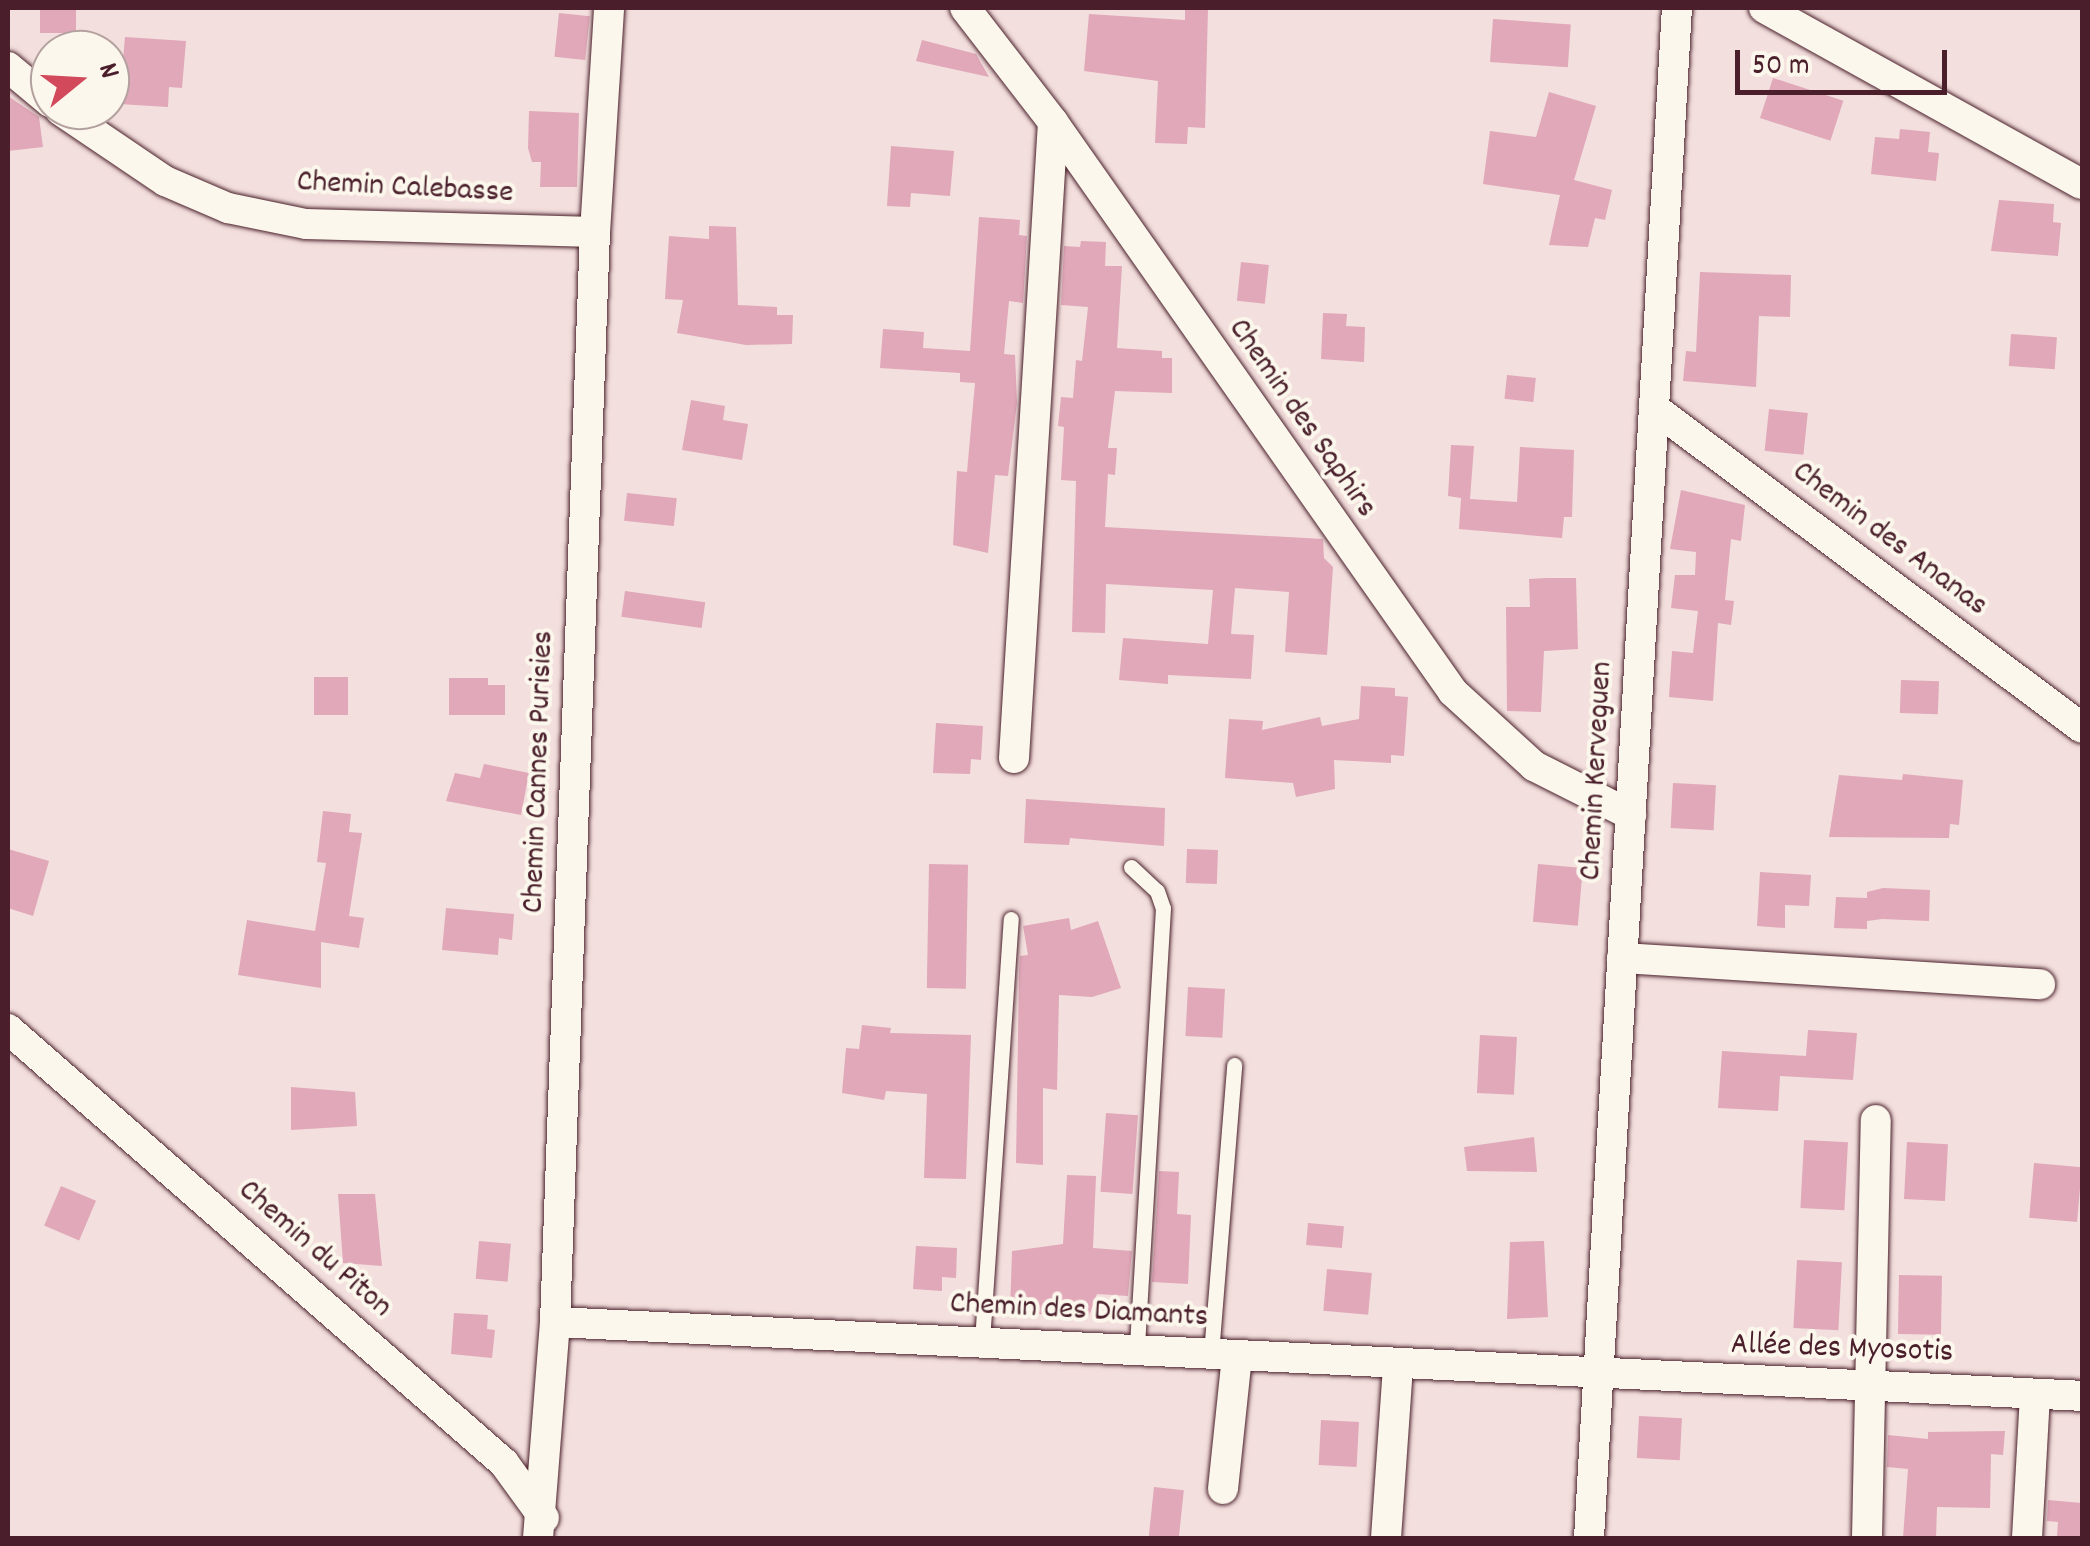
<!DOCTYPE html>
<html>
<head>
<meta charset="utf-8">
<style>
	body { margin:0 }
	#map { position:relative; width:2090px; height:1546px; overflow:hidden; background:#f3dfdd; font-family:Dekko,sans-serif }
	div>[style] { position:absolute }
	[style*='--x'] { left:calc(var(--x)*1px); top:calc(var(--y)*1px); width:calc(var(--w)*1px); rotate:calc(var(--a)*1deg) }
	.building>* { inset:0; background:#e0a8b9; transform-origin:0 0 }
	.roads { filter:drop-shadow(0 0 2px #4a1f2b) drop-shadow(0 0 2px #4a1f2b) }
	.lane>* { height:15px; margin:-7.5px; padding:0 7.5px; transform-origin:7.5px; border-radius:7.5px; background:#fbf7ec }
	.street>* { height:30px; margin:-15px; padding:0 15px; transform-origin:15px; border-radius:15px; background:#fbf7ec }
	span { translate:-50% -50%; white-space:nowrap; text-align:center; line-height:1.15; -webkit-text-stroke:8px #fbf7ec; paint-order:stroke }
	.street-label { font-size:32px; color:#4a1f2b }
	.frame { position:absolute; inset:0; border:10px solid #4a1f2b; pointer-events:none }
	.north { position:absolute; left:30px; top:30px; width:100px; height:100px; box-sizing:border-box; background:#fbf7ec; border:2px solid #b4a19f; border-radius:50%; rotate:72deg; font-size:28px; font-weight:700; line-height:40px; text-align:center; color:#4a1f2b }
	.north::after { content:''; display:block; margin:auto; width:35px; height:45px; background:#d1495b; clip-path:polygon(50% 0,100% 100%,50% 72%,0 100%) }
	.scale { position:absolute; left:1735px; top:50px; width:212px; height:45px; box-sizing:border-box; border:5px solid #4a1f2b; border-top:0; padding-left:12px; font-size:30px; line-height:35px; white-space:nowrap; color:#4a1f2b; -webkit-text-stroke:8px #fbf7ec; paint-order:stroke }
</style>
</head>
<body>
<div id="map">
	<div class="building">
		<div style="left:40px;top:8px;width:36px;height:25px"></div>
		<div style="clip-path:polygon(1185px 8px,1208px 8px,1205px 128px,1188px 127px,1187px 144px,1155px 143px,1158px 81px,1084px 71px,1089px 14px,1185px 20px)"></div>
		<div style="left:559px;top:13px;width:31px;height:44px;rotate:6deg"></div>
		<div style="left:1493px;top:19px;width:78px;height:43px;rotate:4deg"></div>
		<div style="clip-path:polygon(125px 37px,186px 41px,182px 88px,169px 87px,168px 107px,119px 104px)"></div>
		<div style="clip-path:polygon(922px 40px,976px 54px,989px 77px,916px 61px)"></div>
		<div style="left:1773px;top:78px;width:74px;height:42px;rotate:18deg"></div>
		<div style="clip-path:polygon(1549px 92px,1596px 106px,1574px 180px,1612px 190px,1605px 220px,1595px 218px,1588px 247px,1549px 245px,1560px 195px,1483px 184px,1490px 131px,1536px 137px)"></div>
		<div style="clip-path:polygon(8px 96px,39px 117px,43px 147px,8px 151px)"></div>
		<div style="clip-path:polygon(529px 111px,579px 113px,577px 187px,540px 187px,541px 162px,532px 162px,528px 148px)"></div>
		<div style="clip-path:polygon(1900px 129px,1930px 132px,1928px 152px,1939px 153px,1936px 181px,1871px 174px,1875px 137px,1899px 139px)"></div>
		<div style="clip-path:polygon(891px 146px,954px 151px,950px 196px,911px 193px,910px 207px,887px 206px)"></div>
		<div style="clip-path:polygon(1999px 200px,2054px 204px,2053px 222px,2061px 223px,2058px 256px,1991px 251px)"></div>
		<div style="clip-path:polygon(979px 217px,1020px 220px,1019px 235px,1027px 236px,1023px 303px,1009px 301px,1004px 354px,1015px 355px,1017px 403px,1008px 476px,995px 475px,988px 553px,953px 545px,957px 471px,967px 472px,975px 383px,960px 382px,960px 373px,880px 368px,883px 329px,924px 332px,923px 348px,970px 351px)"></div>
		<div style="clip-path:polygon(709px 226px,736px 227px,738px 305px,777px 307px,777px 315px,793px 315px,792px 344px,746px 345px,677px 333px,683px 300px,665px 299px,669px 236px,709px 239px)"></div>
		<div style="clip-path:polygon(1081px 241px,1106px 242px,1105px 266px,1122px 266px,1117px 348px,1162px 351px,1162px 358px,1172px 358px,1172px 393px,1115px 391px,1108px 448px,1117px 448px,1115px 475px,1108px 474px,1105px 527px,1323px 539px,1324px 558px,1333px 567px,1327px 655px,1285px 652px,1289px 592px,1235px 588px,1231px 634px,1254px 635px,1251px 679px,1168px 675px,1168px 684px,1119px 680px,1123px 638px,1208px 644px,1213px 590px,1106px 584px,1105px 633px,1072px 632px,1076px 481px,1061px 480px,1064px 427px,1058px 426px,1061px 397px,1073px 398px,1076px 360px,1082px 361px,1088px 307px,1061px 305px,1064px 246px,1080px 247px)"></div>
		<div style="left:1241px;top:262px;width:28px;height:39px;rotate:6deg"></div>
		<div style="clip-path:polygon(1700px 272px,1791px 275px,1790px 317px,1759px 316px,1756px 387px,1683px 381px,1686px 351px,1696px 352px)"></div>
		<div style="clip-path:polygon(1323px 313px,1347px 314px,1346px 326px,1365px 327px,1364px 362px,1321px 359px)"></div>
		<div style="left:2011px;top:334px;width:46px;height:32px;rotate:4deg"></div>
		<div style="left:1507px;top:375px;width:29px;height:24px;rotate:6deg"></div>
		<div style="clip-path:polygon(691px 400px,725px 406px,723px 420px,748px 424px,742px 460px,682px 450px)"></div>
		<div style="left:1769px;top:409px;width:39px;height:42px;rotate:6deg"></div>
		<div style="clip-path:polygon(1451px 445px,1474px 446px,1470px 499px,1517px 502px,1520px 447px,1574px 450px,1572px 517px,1564px 517px,1562px 538px,1459px 529px,1461px 498px,1448px 496px)"></div>
		<div style="clip-path:polygon(1681px 490px,1745px 505px,1741px 541px,1731px 539px,1725px 600px,1734px 601px,1731px 625px,1718px 623px,1713px 701px,1669px 697px,1672px 651px,1693px 653px,1698px 611px,1671px 608px,1675px 575px,1695px 575px,1696px 552px,1670px 549px)"></div>
		<div style="left:627px;top:493px;width:50px;height:28px;rotate:6deg"></div>
		<div style="clip-path:polygon(1547px 578px,1576px 578px,1578px 649px,1544px 651px,1541px 712px,1507px 711px,1506px 607px,1530px 607px,1529px 579px)"></div>
		<div style="left:625px;top:591px;width:81px;height:26px;rotate:8deg"></div>
		<div style="left:314px;top:677px;width:34px;height:38px"></div>
		<div style="clip-path:polygon(449px 678px,488px 678px,488px 685px,505px 685px,505px 715px,449px 715px)"></div>
		<div style="left:1901px;top:680px;width:38px;height:33px;rotate:2deg"></div>
		<div style="clip-path:polygon(1361px 686px,1395px 688px,1395px 696px,1408px 697px,1404px 756px,1391px 755px,1391px 763px,1334px 760px,1335px 789px,1296px 797px,1293px 783px,1225px 778px,1229px 719px,1263px 721px,1262px 730px,1320px 717px,1322px 726px,1359px 719px)"></div>
		<div style="clip-path:polygon(936px 723px,983px 726px,981px 760px,971px 759px,970px 774px,933px 773px)"></div>
		<div style="clip-path:polygon(484px 764px,529px 773px,521px 815px,446px 801px,455px 773px,480px 778px)"></div>
		<div style="clip-path:polygon(1903px 774px,1963px 780px,1959px 825px,1950px 824px,1949px 838px,1829px 837px,1839px 775px,1902px 780px)"></div>
		<div style="left:1673px;top:783px;width:43px;height:45px;rotate:3deg"></div>
		<div style="clip-path:polygon(1026px 799px,1165px 808px,1164px 846px,1070px 838px,1069px 845px,1024px 843px)"></div>
		<div style="clip-path:polygon(323px 811px,351px 814px,349px 832px,362px 833px,349px 916px,364px 918px,359px 948px,321px 942px,321px 988px,238px 975px,247px 920px,315px 931px,326px 863px,317px 862px)"></div>
		<div style="clip-path:polygon(8px 849px,49px 861px,33px 916px,8px 908px)"></div>
		<div style="left:1187px;top:849px;width:31px;height:34px;rotate:2deg"></div>
		<div style="left:929px;top:864px;width:39px;height:124px;rotate:1deg"></div>
		<div style="left:1538px;top:864px;width:45px;height:58px;rotate:5deg"></div>
		<div style="clip-path:polygon(1760px 872px,1811px 875px,1809px 906px,1785px 905px,1785px 928px,1757px 926px)"></div>
		<div style="clip-path:polygon(1883px 888px,1930px 890px,1929px 921px,1882px 919px,1867px 921px,1867px 929px,1834px 928px,1836px 897px,1867px 898px,1867px 892px)"></div>
		<div style="clip-path:polygon(446px 908px,514px 914px,512px 940px,499px 938px,498px 955px,442px 950px)"></div>
		<div style="clip-path:polygon(1069px 918px,1071px 930px,1098px 921px,1121px 988px,1092px 997px,1059px 995px,1057px 1090px,1043px 1088px,1043px 1165px,1016px 1163px,1019px 973px,1020px 956px,1028px 955px,1023px 926px)"></div>
		<div style="left:1188px;top:987px;width:37px;height:49px;rotate:3deg"></div>
		<div style="clip-path:polygon(862px 1025px,891px 1028px,890px 1033px,971px 1035px,966px 1179px,924px 1178px,927px 1094px,886px 1091px,884px 1100px,842px 1093px,846px 1048px,859px 1049px)"></div>
		<div style="clip-path:polygon(1808px 1030px,1857px 1033px,1853px 1080px,1780px 1076px,1778px 1111px,1718px 1108px,1722px 1051px,1806px 1056px)"></div>
		<div style="left:1480px;top:1035px;width:37px;height:58px;rotate:3deg"></div>
		<div style="clip-path:polygon(291px 1087px,355px 1092px,357px 1126px,291px 1130px)"></div>
		<div style="left:1106px;top:1113px;width:32px;height:79px;rotate:4deg"></div>
		<div style="clip-path:polygon(1534px 1137px,1537px 1172px,1467px 1171px,1464px 1147px)"></div>
		<div style="left:1804px;top:1140px;width:44px;height:68px;rotate:3deg"></div>
		<div style="left:1907px;top:1142px;width:41px;height:57px;rotate:3deg"></div>
		<div style="left:2034px;top:1163px;width:48px;height:55px;rotate:5deg"></div>
		<div style="clip-path:polygon(1159px 1171px,1179px 1172px,1177px 1214px,1191px 1215px,1188px 1284px,1152px 1282px)"></div>
		<div style="clip-path:polygon(1067px 1175px,1096px 1176px,1093px 1248px,1132px 1251px,1128px 1296px,1097px 1294px,1089px 1316px,1010px 1313px,1012px 1251px,1063px 1244px)"></div>
		<div style="left:61px;top:1186px;width:38px;height:43px;rotate:23deg"></div>
		<div style="clip-path:polygon(338px 1194px,375px 1194px,382px 1266px,343px 1263px)"></div>
		<div style="left:1308px;top:1223px;width:36px;height:22px;rotate:5deg"></div>
		<div style="left:479px;top:1241px;width:32px;height:38px;rotate:5deg"></div>
		<div style="clip-path:polygon(1544px 1241px,1548px 1317px,1507px 1319px,1510px 1242px)"></div>
		<div style="clip-path:polygon(916px 1246px,957px 1248px,956px 1278px,942px 1277px,942px 1291px,913px 1289px)"></div>
		<div style="left:1797px;top:1260px;width:45px;height:68px;rotate:3deg"></div>
		<div style="left:1327px;top:1269px;width:45px;height:42px;rotate:5deg"></div>
		<div style="left:1899px;top:1275px;width:43px;height:59px;rotate:1deg"></div>
		<div style="clip-path:polygon(454px 1313px,488px 1315px,487px 1329px,495px 1330px,492px 1358px,451px 1354px)"></div>
		<div style="left:1639px;top:1416px;width:43px;height:42px;rotate:3deg"></div>
		<div style="left:1321px;top:1420px;width:38px;height:45px;rotate:3deg"></div>
		<div style="clip-path:polygon(2005px 1431px,2003px 1455px,1991px 1454px,1990px 1508px,1937px 1507px,1936px 1538px,1903px 1538px,1908px 1469px,1887px 1467px,1888px 1435px,1928px 1439px,1928px 1432px)"></div>
		<div style="left:1154px;top:1487px;width:30px;height:49px;rotate:6deg"></div>
		<div style="clip-path:polygon(2048px 1500px,2082px 1503px,2082px 1538px,2057px 1536px,2058px 1522px,2047px 1521px)"></div>
	</div>
	<div class="roads">
		<div class="lane">
			<div style="--x:1131;--y:867;--w:35;--a:43"></div>
			<div style="--x:1157;--y:891;--w:18;--a:71"></div>
			<div style="--x:1163;--y:908;--w:443;--a:93.4"></div>
			<div style="--x:982;--y:1341;--w:423;--a:-86.1"></div>
			<div style="--x:1211;--y:1354;--w:290;--a:-85.4"></div>
		</div>
		<div class="street">
			<div style="--x:965;--y:8;--w:144;--a:52.3"></div>
			<div style="--x:1053;--y:122;--w:696;--a:54.94"></div>
			<div style="--x:1453;--y:692;--w:110;--a:42.4"></div>
			<div style="--x:1534;--y:766;--w:109;--a:26.8"></div>
			<div style="--x:1764;--y:8;--w:363;--a:29"></div>
			<div style="--x:8;--y:67;--w:55;--a:39.8"></div>
			<div style="--x:60;--y:110;--w:127;--a:34.1"></div>
			<div style="--x:165;--y:181;--w:69;--a:23.2"></div>
			<div style="--x:228;--y:208;--w:80;--a:11.6"></div>
			<div style="--x:306;--y:224;--w:289;--a:1.6"></div>
			<div style="--x:1654;--y:408;--w:534;--a:36.78"></div>
			<div style="--x:1014;--y:758;--w:637;--a:-86.49"></div>
			<div style="--x:1622;--y:958;--w:419;--a:3.6"></div>
			<div style="--x:8;--y:1029;--w:659;--a:41.19"></div>
			<div style="--x:504;--y:1463;--w:68;--a:54"></div>
			<div style="--x:555;--y:1322;--w:1529;--a:2.77"></div>
			<div style="--x:1223;--y:1489;--w:134;--a:-84"></div>
			<div style="--x:538;--y:1538;--w:217;--a:-85.5"></div>
			<div style="--x:555;--y:1322;--w:1091;--a:-87.9"></div>
			<div style="--x:595;--y:232;--w:224;--a:-86.4"></div>
			<div style="--x:1386;--y:1538;--w:173;--a:-86"></div>
			<div style="--x:1589;--y:1538;--w:1533;--a:-86.71"></div>
			<div style="--x:1867;--y:1538;--w:418;--a:-88.8"></div>
			<div style="--x:2027;--y:1538;--w:144;--a:-86.8"></div>
		</div>
	</div>
	<div class="street-label">
		<span style="left:405px;top:189px;rotate:3deg">Chemin Calebasse</span>
		<span style="left:1301px;top:419px;rotate:55deg">Chemin des Saphirs</span>
		<span style="left:1889px;top:540px;rotate:37deg">Chemin des Ananas</span>
		<span style="left:1598px;top:771px;rotate:-87deg">Chemin Kerveguen</span>
		<span style="left:540px;top:772px;rotate:-88deg">Chemin Cannes Purisies</span>
		<span style="left:314px;top:1250px;rotate:41deg">Chemin du Piton</span>
		<span style="left:1079px;top:1312px;rotate:3deg">Chemin des Diamants</span>
		<span style="left:1842px;top:1350px;rotate:2deg">Allée des Myosotis</span>
	</div>
	<div class="frame"></div>
	<div class="north">N</div>
	<div class="scale">50 m</div>
</div>
</body>
</html>
